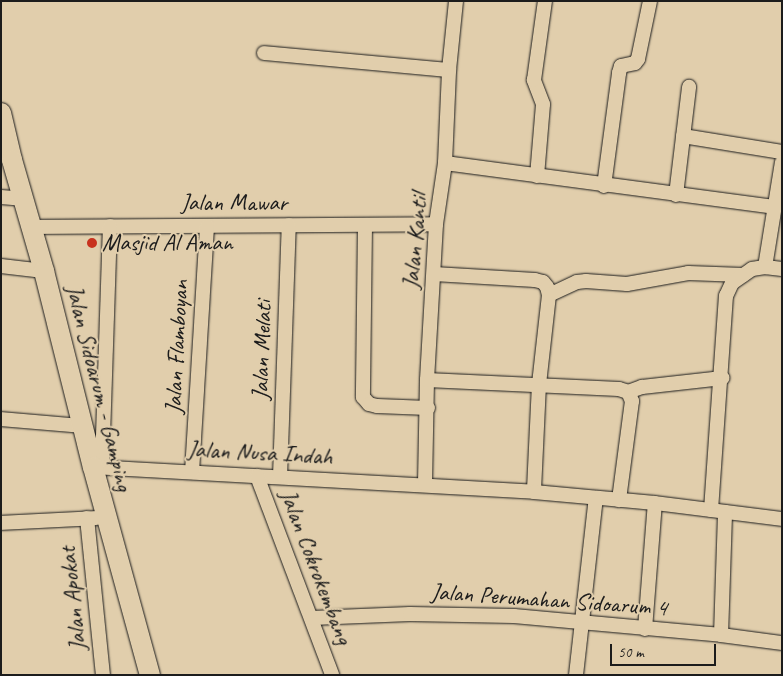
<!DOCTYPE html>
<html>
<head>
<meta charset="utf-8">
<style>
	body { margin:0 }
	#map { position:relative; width:783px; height:676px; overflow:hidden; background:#e1ceac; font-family:Caveat,sans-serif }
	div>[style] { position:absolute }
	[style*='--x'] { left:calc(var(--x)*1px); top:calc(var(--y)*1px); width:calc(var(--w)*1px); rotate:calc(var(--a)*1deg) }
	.roads { filter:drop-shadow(0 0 1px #1c1c1c) drop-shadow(0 0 1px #1c1c1c) }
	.street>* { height:14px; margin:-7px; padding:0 7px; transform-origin:7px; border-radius:7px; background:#e1ceac }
	.secondary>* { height:20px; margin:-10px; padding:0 10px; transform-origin:10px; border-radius:10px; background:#e1ceac }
	.dots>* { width:14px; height:14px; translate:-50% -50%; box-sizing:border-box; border:2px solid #e1ceac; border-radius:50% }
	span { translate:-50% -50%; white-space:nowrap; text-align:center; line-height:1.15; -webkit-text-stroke:4px #e1ceac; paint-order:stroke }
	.street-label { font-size:24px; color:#1c1c1c }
	.poi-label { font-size:24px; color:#1c1c1c }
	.left { translate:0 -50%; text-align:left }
	.frame { position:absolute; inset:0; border:2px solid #1c1c1c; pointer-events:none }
	.scale { position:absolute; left:610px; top:644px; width:106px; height:22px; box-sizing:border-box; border:2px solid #1c1c1c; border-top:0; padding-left:6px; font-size:15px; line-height:18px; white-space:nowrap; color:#1c1c1c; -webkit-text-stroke:4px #e1ceac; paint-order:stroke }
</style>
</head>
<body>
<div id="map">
	<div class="roads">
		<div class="street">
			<div style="--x:264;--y:53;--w:186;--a:5.3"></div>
			<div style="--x:683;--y:136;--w:100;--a:9.2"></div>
			<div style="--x:445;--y:163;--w:332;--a:7.6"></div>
			<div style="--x:537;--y:176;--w:72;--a:-85.2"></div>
			<div style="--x:543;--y:104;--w:26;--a:-111"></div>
			<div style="--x:534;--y:80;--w:80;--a:-82.1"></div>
			<div style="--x:604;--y:186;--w:114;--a:-82.4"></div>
			<div style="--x:619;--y:73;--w:7;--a:-74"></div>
			<div style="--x:621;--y:66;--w:14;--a:-12"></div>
			<div style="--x:635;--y:63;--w:5;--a:-53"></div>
			<div style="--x:638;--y:59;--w:59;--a:-78.3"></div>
			<div style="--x:676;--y:195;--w:109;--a:-83.1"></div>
			<div style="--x:1;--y:197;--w:24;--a:5"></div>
			<div style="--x:365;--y:225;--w:172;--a:90.7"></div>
			<div style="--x:363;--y:397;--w:9;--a:49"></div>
			<div style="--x:369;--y:404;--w:8;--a:14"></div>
			<div style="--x:377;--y:406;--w:51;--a:2.2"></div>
			<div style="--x:32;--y:227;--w:404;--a:-0.4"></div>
			<div style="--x:1;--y:266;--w:43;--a:6.6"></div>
			<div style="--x:765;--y:267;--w:106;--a:-80.8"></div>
			<div style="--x:434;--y:274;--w:101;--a:3.4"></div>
			<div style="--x:535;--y:280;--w:8;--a:14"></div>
			<div style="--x:543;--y:282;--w:6;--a:51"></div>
			<div style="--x:547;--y:287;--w:8;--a:76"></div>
			<div style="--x:549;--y:295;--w:90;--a:96.4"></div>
			<div style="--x:539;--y:384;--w:108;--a:92.7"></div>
			<div style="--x:549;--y:295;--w:31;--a:-25"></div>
			<div style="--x:577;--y:282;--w:9;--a:-6"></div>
			<div style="--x:586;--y:281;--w:41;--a:4.2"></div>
			<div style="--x:627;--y:284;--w:62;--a:-10.2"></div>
			<div style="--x:688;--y:273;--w:55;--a:2.1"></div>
			<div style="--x:427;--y:380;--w:192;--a:2.7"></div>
			<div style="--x:619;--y:389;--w:9;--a:18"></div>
			<div style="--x:628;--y:392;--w:10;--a:66"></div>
			<div style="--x:632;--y:401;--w:100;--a:97.5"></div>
			<div style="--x:628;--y:392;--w:15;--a:-20"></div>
			<div style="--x:642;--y:387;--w:81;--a:-6.4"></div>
			<div style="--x:1;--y:419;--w:82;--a:4.9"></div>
			<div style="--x:102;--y:466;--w:240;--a:-88.1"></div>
			<div style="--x:93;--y:467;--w:442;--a:3.2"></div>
			<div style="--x:534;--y:492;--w:121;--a:5.2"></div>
			<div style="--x:655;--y:503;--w:128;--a:7.2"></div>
			<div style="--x:192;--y:472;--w:246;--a:-86.5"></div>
			<div style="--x:257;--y:476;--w:213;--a:69.3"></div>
			<div style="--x:280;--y:477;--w:252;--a:-88"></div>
			<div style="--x:425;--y:484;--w:104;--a:-88.9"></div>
			<div style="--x:427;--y:380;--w:156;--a:-86.7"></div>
			<div style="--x:436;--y:224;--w:62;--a:-81.6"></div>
			<div style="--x:445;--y:163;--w:93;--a:-87.5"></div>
			<div style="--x:449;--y:70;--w:69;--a:-84.2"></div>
			<div style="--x:711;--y:510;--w:215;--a:-86"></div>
			<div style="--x:726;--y:296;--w:14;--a:-65"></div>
			<div style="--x:732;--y:283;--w:24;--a:-35"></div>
			<div style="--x:752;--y:269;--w:13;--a:-9"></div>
			<div style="--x:765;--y:267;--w:17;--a:7"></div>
			<div style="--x:87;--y:518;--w:158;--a:84.2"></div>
			<div style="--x:1;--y:523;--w:95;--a:-3"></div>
			<div style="--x:312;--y:618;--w:98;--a:-2.3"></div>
			<div style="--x:410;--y:614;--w:104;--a:1.1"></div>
			<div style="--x:514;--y:616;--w:208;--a:5.2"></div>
			<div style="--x:721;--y:635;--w:62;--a:7.5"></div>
			<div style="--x:645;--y:629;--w:126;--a:-85.5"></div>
			<div style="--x:721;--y:635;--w:123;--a:-88.1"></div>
			<div style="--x:576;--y:675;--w:178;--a:-83.6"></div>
		</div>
		<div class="secondary">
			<div style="--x:1;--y:113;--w:48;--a:76.8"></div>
			<div style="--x:12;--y:160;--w:116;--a:73.9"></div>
			<div style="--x:44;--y:271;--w:202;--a:76"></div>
			<div style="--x:93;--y:467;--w:216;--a:74.7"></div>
		</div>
	</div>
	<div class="dots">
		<div style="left:92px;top:243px;background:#c8321e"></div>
	</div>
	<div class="street-label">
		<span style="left:234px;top:203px">Jalan Mawar</span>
		<span style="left:415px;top:241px;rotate:-85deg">Jalan Kantil</span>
		<span style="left:177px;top:347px;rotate:-87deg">Jalan Flamboyan</span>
		<span style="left:262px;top:350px;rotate:-88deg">Jalan Melati</span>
		<span style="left:99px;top:388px;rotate:76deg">Jalan Sidoarum - Gamping</span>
		<span style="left:260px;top:453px;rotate:3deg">Jalan Nusa Indah</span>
		<span style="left:316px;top:567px;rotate:69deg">Jalan Cokrokembang</span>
		<span style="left:73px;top:599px;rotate:-96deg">Jalan Apokat</span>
		<span style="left:549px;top:600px;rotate:4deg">Jalan Perumahan Sidoarum 4</span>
	</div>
	<div class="poi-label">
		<span class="left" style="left:102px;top:243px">Masjid Al Aman</span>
	</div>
	<div class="frame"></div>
	<div class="scale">50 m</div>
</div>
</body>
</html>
